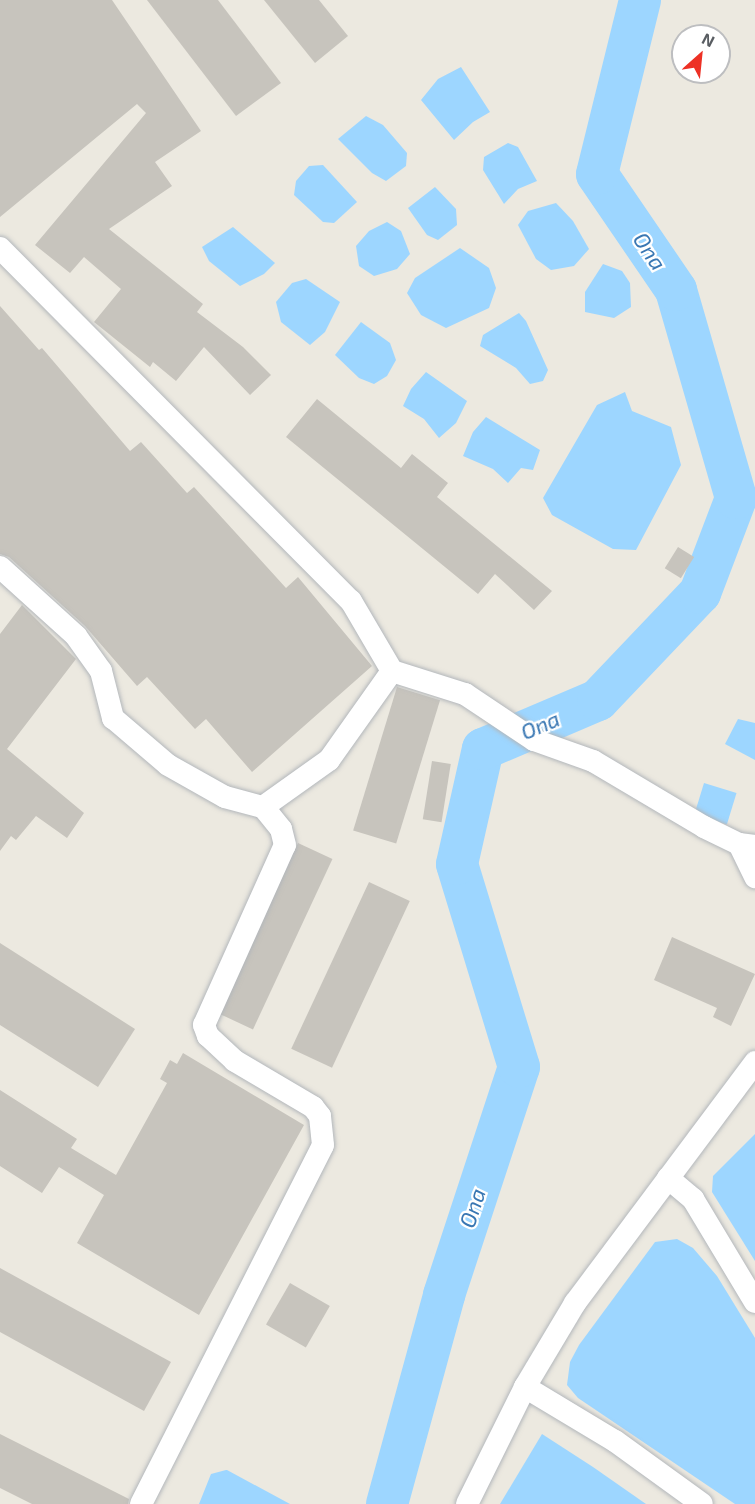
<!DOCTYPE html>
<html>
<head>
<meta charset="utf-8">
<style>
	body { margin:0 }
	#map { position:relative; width:755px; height:1504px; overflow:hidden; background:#ece9e0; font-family:"Exo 2",sans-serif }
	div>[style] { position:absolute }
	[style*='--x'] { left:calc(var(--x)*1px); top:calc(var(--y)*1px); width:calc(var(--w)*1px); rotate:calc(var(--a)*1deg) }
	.water>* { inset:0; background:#9dd6ff; transform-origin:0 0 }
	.river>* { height:42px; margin:-21px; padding:0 21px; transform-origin:21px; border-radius:21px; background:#9dd6ff }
	.building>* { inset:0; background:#c7c4bd; transform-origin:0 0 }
	.roads { filter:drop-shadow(0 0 2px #b3b7bb) drop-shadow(0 0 2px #b3b7bb) }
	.minor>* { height:22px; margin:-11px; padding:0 11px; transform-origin:11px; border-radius:11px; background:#fff }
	span { translate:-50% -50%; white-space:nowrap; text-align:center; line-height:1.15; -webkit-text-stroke:4.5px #fff; paint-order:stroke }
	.water-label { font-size:22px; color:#3977b3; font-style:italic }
	.north { position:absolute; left:671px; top:24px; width:60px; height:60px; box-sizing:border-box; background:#fff; border:2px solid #bdbec0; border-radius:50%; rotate:27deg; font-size:16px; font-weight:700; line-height:24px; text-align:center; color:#595d62 }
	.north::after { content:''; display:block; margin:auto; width:21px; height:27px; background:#ed3125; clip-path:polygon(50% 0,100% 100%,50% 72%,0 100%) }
</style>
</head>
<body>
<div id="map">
	<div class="water">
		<div style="clip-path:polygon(461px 67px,490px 112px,473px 122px,454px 140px,421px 100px,438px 79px)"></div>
		<div style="clip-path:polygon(366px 116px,383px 125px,407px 153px,406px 166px,386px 181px,372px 173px,338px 139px)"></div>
		<div style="clip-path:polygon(508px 143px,518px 147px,537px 181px,518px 189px,504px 204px,483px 170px,484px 157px)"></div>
		<div style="clip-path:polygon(323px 165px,357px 202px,334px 223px,323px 222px,294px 195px,296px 181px,309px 166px)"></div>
		<div style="clip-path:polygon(435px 187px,456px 209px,457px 225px,438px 240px,427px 235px,408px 208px)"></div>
		<div style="clip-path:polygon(556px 203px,573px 221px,589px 249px,574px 266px,551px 270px,536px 259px,518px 225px,528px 211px)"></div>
		<div style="clip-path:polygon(387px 222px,401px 231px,410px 254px,397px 269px,374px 276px,359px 266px,356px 246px,369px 231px)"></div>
		<div style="clip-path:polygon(233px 227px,275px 263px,264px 274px,240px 286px,209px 261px,202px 247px)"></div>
		<div style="clip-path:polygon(460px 248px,489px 268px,496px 288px,489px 308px,446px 328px,421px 315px,407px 293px,415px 278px)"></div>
		<div style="clip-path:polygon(603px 264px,622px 271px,630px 283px,631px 307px,614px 318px,585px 312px,585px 292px)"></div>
		<div style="clip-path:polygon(306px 279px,340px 302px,325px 332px,310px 345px,281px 322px,276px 302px,292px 283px)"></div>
		<div style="clip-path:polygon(519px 313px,526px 321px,548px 370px,543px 381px,530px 384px,516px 368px,480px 346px,483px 335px)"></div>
		<div style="clip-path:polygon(361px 322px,390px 343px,396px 360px,387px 376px,374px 384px,359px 378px,335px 355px)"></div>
		<div style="clip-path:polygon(426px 372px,467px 401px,456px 423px,439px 438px,424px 419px,403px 406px,411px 389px)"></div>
		<div style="clip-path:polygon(625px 392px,632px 411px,671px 427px,681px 465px,636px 550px,613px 549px,552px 515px,543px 498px,597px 405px)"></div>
		<div style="clip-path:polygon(486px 417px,540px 450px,533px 470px,521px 468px,508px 483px,493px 469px,463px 456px,473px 432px)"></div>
		<div style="clip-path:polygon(738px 719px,755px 723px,755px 760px,725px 744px)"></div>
		<div style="left:704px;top:783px;width:34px;height:33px;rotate:17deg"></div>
		<div style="clip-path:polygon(755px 1134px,755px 1261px,712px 1192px,713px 1176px)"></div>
		<div style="clip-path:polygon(677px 1239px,693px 1248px,717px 1276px,755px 1338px,755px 1504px,735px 1504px,578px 1398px,567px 1385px,570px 1362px,579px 1345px,655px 1242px)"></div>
		<div style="clip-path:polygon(542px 1434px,593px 1467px,646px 1504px,500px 1504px)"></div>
		<div style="clip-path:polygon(226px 1470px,227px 1470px,290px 1504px,199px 1504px,211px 1474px)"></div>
	</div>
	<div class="river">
		<div style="--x:387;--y:1504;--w:217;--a:-74.7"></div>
		<div style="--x:444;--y:1295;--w:240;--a:-71.8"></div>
		<div style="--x:519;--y:1067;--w:212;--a:-107"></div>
		<div style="--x:457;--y:864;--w:118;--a:-77.3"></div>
		<div style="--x:483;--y:749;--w:125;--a:-23.1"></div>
		<div style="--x:598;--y:700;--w:148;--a:-46.4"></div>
		<div style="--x:700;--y:593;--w:102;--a:-69.2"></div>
		<div style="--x:736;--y:498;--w:216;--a:-106.1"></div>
		<div style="--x:676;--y:290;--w:140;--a:-124.3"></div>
		<div style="--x:597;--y:174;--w:179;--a:-76.1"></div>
	</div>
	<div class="building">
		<div style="clip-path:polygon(0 0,112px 0,201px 131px,155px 162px,172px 186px,109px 229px,203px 304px,197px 312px,243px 347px,271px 375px,250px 395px,204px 347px,176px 381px,153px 362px,150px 367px,94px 322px,121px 289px,84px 257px,70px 273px,35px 245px,146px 113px,137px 104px,0 217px)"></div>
		<div style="clip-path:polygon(147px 0,218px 0,281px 83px,236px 116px)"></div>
		<div style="clip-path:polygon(264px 0,319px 0,348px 36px,315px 63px)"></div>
		<div style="clip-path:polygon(0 306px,39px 350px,42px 348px,130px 451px,141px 442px,187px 493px,194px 487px,286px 588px,298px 577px,372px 666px,252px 772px,206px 719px,195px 729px,147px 677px,137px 686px,85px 626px,9px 557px,0 554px)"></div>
		<div style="clip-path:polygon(317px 399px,401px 468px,412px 454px,448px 483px,437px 497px,552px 591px,534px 610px,495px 574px,478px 594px,286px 437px)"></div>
		<div style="left:678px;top:547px;width:19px;height:25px;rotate:32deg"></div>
		<div style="clip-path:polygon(22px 605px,76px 659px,7px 749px,84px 813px,67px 838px,36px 816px,16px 840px,11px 836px,0 851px,0 634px)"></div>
		<div style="left:397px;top:687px;width:45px;height:150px;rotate:17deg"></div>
		<div style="left:432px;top:761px;width:19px;height:59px;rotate:9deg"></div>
		<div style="left:298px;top:843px;width:38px;height:188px;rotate:25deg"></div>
		<div style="left:369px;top:882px;width:45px;height:184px;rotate:25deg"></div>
		<div style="clip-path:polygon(672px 937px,755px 974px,731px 1026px,713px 1017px,717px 1008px,654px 980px)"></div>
		<div style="clip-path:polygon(0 943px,135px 1029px,98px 1087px,0 1025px)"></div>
		<div style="clip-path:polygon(183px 1053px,304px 1125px,199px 1315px,77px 1243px,104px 1195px,59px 1167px,42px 1193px,0 1166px,0 1090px,77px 1139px,71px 1148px,116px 1175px,167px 1083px,160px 1079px,170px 1060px,177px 1064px)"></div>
		<div style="clip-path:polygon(0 1268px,171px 1362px,144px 1411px,0 1332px)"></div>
		<div style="left:290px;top:1283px;width:46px;height:48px;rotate:30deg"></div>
		<div style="clip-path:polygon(0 1434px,129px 1499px,128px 1504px,32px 1504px,0 1488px)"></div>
	</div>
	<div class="roads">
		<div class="minor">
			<div style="--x:0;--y:248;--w:498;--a:45.2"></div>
			<div style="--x:351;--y:601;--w:81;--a:59.6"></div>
			<div style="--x:392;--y:671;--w:77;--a:17.5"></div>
			<div style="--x:465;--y:694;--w:83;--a:33.7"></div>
			<div style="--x:534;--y:740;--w:63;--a:19.6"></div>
			<div style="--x:593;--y:761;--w:129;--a:30.7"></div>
			<div style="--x:704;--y:827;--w:39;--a:26"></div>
			<div style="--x:739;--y:844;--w:16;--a:7"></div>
			<div style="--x:0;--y:567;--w:103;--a:42.2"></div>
			<div style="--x:76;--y:636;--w:43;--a:54.5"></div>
			<div style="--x:101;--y:671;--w:49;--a:75.7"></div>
			<div style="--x:113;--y:718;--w:72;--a:40.5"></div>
			<div style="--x:168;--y:765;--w:65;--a:29.3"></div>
			<div style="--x:225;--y:797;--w:39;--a:15"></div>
			<div style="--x:263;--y:807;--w:81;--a:-35.5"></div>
			<div style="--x:329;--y:760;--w:109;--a:-54.7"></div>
			<div style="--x:739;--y:844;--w:37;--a:64"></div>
			<div style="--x:668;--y:1178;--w:33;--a:40"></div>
			<div style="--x:693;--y:1199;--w:120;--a:59"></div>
			<div style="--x:525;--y:1387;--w:105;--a:31"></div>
			<div style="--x:615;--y:1441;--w:107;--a:35.9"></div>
			<div style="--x:141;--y:1504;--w:402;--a:-63.1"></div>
			<div style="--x:323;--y:1145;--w:29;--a:-96"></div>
			<div style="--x:320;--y:1116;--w:11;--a:-128"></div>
			<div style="--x:313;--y:1107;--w:91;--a:-149.5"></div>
			<div style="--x:235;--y:1061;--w:37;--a:-137"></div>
			<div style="--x:208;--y:1036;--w:12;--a:-110"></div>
			<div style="--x:204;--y:1025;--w:197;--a:-65.8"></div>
			<div style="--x:285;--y:845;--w:16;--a:-104"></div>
			<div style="--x:281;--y:829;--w:28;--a:-129"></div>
			<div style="--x:467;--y:1504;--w:131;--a:-63.6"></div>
			<div style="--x:525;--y:1387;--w:98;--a:-59.2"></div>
			<div style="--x:575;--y:1303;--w:301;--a:-53.2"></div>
		</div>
	</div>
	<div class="water-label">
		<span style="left:650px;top:251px;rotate:56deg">Ona</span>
		<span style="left:540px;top:725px;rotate:-23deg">Ona</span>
		<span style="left:472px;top:1208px;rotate:-72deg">Ona</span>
	</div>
	<div class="north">N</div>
</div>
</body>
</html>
